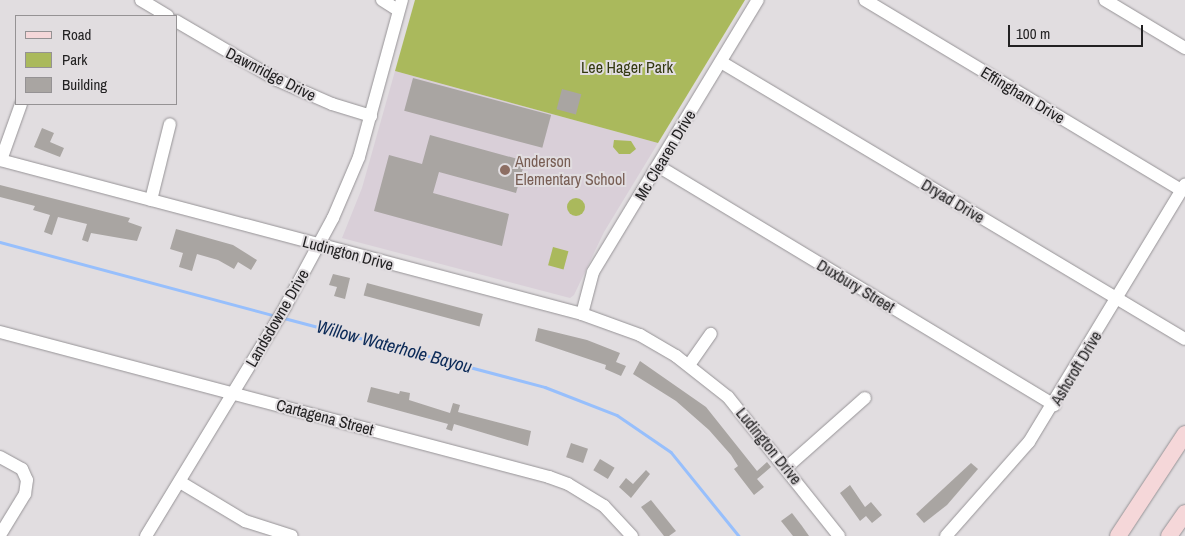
<!DOCTYPE html>
<html>
<head>
<meta charset="utf-8">
<style>
	body { margin:0 }
	#map { position:relative; width:1185px; height:536px; overflow:hidden; background:#e1dde0; font-family:"Archivo Narrow",sans-serif }
	div>[style] { position:absolute }
	[style*='--x'] { left:calc(var(--x)*1px); top:calc(var(--y)*1px); width:calc(var(--w)*1px); rotate:calc(var(--a)*1deg) }
	.built>* { inset:0; background:#d9cfd8 }
	.green>* { inset:0; background:#aab95c; transform-origin:0 0 }
	.round { border-radius:50% }
	.stream>* { height:2.5px; margin:-1.25px; padding:0 1.25px; transform-origin:1.25px; border-radius:1.25px; background:#97bffc }
	.building>* { inset:0; background:#a9a5a2; transform-origin:0 0 }
	.roads { filter:drop-shadow(0 0 1px #969396) drop-shadow(0 0 1px #969396) }
	.minor>* { height:12px; margin:-6px; padding:0 6px; transform-origin:6px; border-radius:6px; background:#fff }
	.major>* { height:16px; margin:-8px; padding:0 8px; transform-origin:8px; border-radius:8px; background:#f5d7d9 }
	.dots>* { width:14px; height:14px; translate:-50% -50%; box-sizing:border-box; border:2px solid #e1dde0; border-radius:50% }
	span { translate:-50% -50%; white-space:nowrap; text-align:center; line-height:1.15; -webkit-text-stroke:4px #e1dde0; paint-order:stroke }
	.park-label { font-size:16px; color:#333911 }
	.street-label { font-size:16px; color:#222122 }
	.education-label { font-size:16px; color:#785e54 }
	.left { translate:0 -50%; text-align:left }
	.water-label { font-size:18px; color:#0a2957; font-style:italic }
	.legend { position:absolute; left:15px; top:15px; width:162px; height:90px; box-sizing:border-box; background:#e1dde0; border:1px solid #959294; margin:0; padding:6px 9px; list-style:none; font-size:15px; color:#222122 }
	.legend li { display:flex; align-items:center; gap:10px; height:25px }
	.legend b { width:25px; border:1px solid #959294 }
	.scale { position:absolute; left:1008px; top:25px; width:135px; height:22px; box-sizing:border-box; border:2px solid #222122; border-top:0; padding-left:6px; font-size:15px; line-height:18px; white-space:nowrap; color:#222122; -webkit-text-stroke:4px #e1dde0; paint-order:stroke }
</style>
</head>
<body>
<div id="map">
	<div class="built">
		<div style="clip-path:polygon(395px 71px,658px 143px,604px 232px,574px 295px,570px 298px,342px 238px,362px 188px)"></div>
	</div>
	<div class="green">
		<div style="clip-path:polygon(415px 0,745px 0,658px 143px,395px 71px)"></div>
		<div style="clip-path:polygon(614px 140px,631px 141px,636px 149px,630px 154px,619px 154px,613px 147px)"></div>
		<div class="round" style="left:567px;top:198px;width:18px;height:18px"></div>
		<div style="left:553px;top:247px;width:16px;height:19px;rotate:15deg"></div>
	</div>
	<div class="stream">
		<div style="--x:0;--y:242;--w:286;--a:15"></div>
		<div style="--x:284;--y:318;--w:270;--a:14.8"></div>
		<div style="--x:545;--y:387;--w:77;--a:21.3"></div>
		<div style="--x:617;--y:415;--w:65;--a:34.4"></div>
		<div style="--x:671;--y:452;--w:108;--a:51"></div>
	</div>
	<div class="building">
		<div style="left:413px;top:78px;width:143px;height:34px;rotate:15deg"></div>
		<div style="left:562px;top:89px;width:20px;height:21px;rotate:15deg"></div>
		<div style="clip-path:polygon(42px 128px,54px 133px,50px 142px,64px 148px,60px 157px,34px 147px)"></div>
		<div style="clip-path:polygon(430px 135px,525px 161px,516px 193px,439px 172px,433px 193px,509px 214px,502px 246px,374px 211px,389px 155px,422px 164px)"></div>
		<div style="clip-path:polygon(0 185px,130px 218px,128px 222px,142px 227px,137px 241px,91px 233px,88px 242px,82px 240px,87px 224px,58px 217px,52px 235px,44px 232px,50px 215px,33px 210px,35px 206px,0 197px)"></div>
		<div style="clip-path:polygon(176px 229px,233px 245px,257px 260px,251px 270px,238px 262px,234px 269px,218px 260px,197px 254px,192px 271px,179px 267px,183px 253px,170px 249px)"></div>
		<div style="clip-path:polygon(333px 274px,350px 278px,345px 299px,334px 296px,337px 287px,329px 285px)"></div>
		<div style="left:367px;top:283px;width:120px;height:13px;rotate:15deg"></div>
		<div style="clip-path:polygon(538px 328px,587px 340px,620px 353px,616px 362px,626px 366px,621px 376px,605px 369px,606px 365px,535px 341px)"></div>
		<div style="clip-path:polygon(640px 361px,706px 407px,757px 471px,767px 462px,771px 467px,757px 479px,764px 487px,754px 495px,734px 469px,738px 466px,731px 455px,709px 430px,676px 401px,633px 374px)"></div>
		<div style="clip-path:polygon(371px 387px,399px 394px,400px 391px,410px 393px,409px 400px,450px 413px,453px 403px,460px 405px,458px 412px,531px 431px,528px 446px,454px 424px,452px 431px,446px 429px,448px 424px,367px 402px)"></div>
		<div style="left:571px;top:443px;width:18px;height:15px;rotate:19deg"></div>
		<div style="left:600px;top:459px;width:17px;height:13px;rotate:31deg"></div>
		<div style="clip-path:polygon(971px 463px,978px 469px,947px 505px,924px 523px,916px 514px)"></div>
		<div style="clip-path:polygon(646px 470px,650px 474px,631px 498px,619px 487px,626px 478px,633px 484px)"></div>
		<div style="clip-path:polygon(850px 485px,865px 507px,871px 502px,882px 515px,872px 523px,866px 516px,860px 521px,840px 493px)"></div>
		<div style="clip-path:polygon(651px 500px,676px 531px,669px 536px,664px 536px,641px 507px)"></div>
		<div style="clip-path:polygon(792px 513px,802px 526px,809px 536px,793px 536px,781px 521px)"></div>
	</div>
	<div class="roads">
		<div class="minor">
			<div style="--x:141;--y:0;--w:31;--a:31"></div>
			<div style="--x:382;--y:0;--w:19;--a:32"></div>
			<div style="--x:865;--y:0;--w:369;--a:31"></div>
			<div style="--x:1105;--y:0;--w:93;--a:31"></div>
			<div style="--x:176;--y:21;--w:117;--a:30.3"></div>
			<div style="--x:277;--y:80;--w:60;--a:23.6"></div>
			<div style="--x:332;--y:104;--w:41;--a:17.1"></div>
			<div style="--x:721;--y:62;--w:540;--a:30.84"></div>
			<div style="--x:0;--y:160;--w:602;--a:14.82"></div>
			<div style="--x:582;--y:314;--w:62;--a:19.9"></div>
			<div style="--x:640;--y:335;--w:42;--a:30.3"></div>
			<div style="--x:676;--y:356;--w:66;--a:38.3"></div>
			<div style="--x:728;--y:397;--w:178;--a:51.4"></div>
			<div style="--x:1;--y:160;--w:59;--a:-70.3"></div>
			<div style="--x:658;--y:166;--w:463;--a:31.1"></div>
			<div style="--x:151;--y:200;--w:78;--a:-76"></div>
			<div style="--x:582;--y:314;--w:43;--a:-75.3"></div>
			<div style="--x:593;--y:272;--w:318;--a:-58.8"></div>
			<div style="--x:0;--y:332;--w:568;--a:14.79"></div>
			<div style="--x:549;--y:477;--w:20;--a:20"></div>
			<div style="--x:568;--y:484;--w:42;--a:31.4"></div>
			<div style="--x:604;--y:506;--w:41;--a:47"></div>
			<div style="--x:689;--y:365;--w:38;--a:-55"></div>
			<div style="--x:0;--y:457;--w:25;--a:29"></div>
			<div style="--x:22;--y:469;--w:12;--a:66"></div>
			<div style="--x:27;--y:480;--w:14;--a:98"></div>
			<div style="--x:25;--y:494;--w:48;--a:121.4"></div>
			<div style="--x:787;--y:467;--w:104;--a:-41.5"></div>
			<div style="--x:180;--y:482;--w:76;--a:31"></div>
			<div style="--x:245;--y:521;--w:49;--a:17.7"></div>
			<div style="--x:146;--y:536;--w:268;--a:-58.7"></div>
			<div style="--x:285;--y:307;--w:101;--a:-61.7"></div>
			<div style="--x:333;--y:218;--w:66;--a:-66.9"></div>
			<div style="--x:359;--y:157;--w:163;--a:-74.7"></div>
			<div style="--x:946;--y:536;--w:125;--a:-48.6"></div>
			<div style="--x:1029;--y:442;--w:301;--a:-58.8"></div>
		</div>
		<div class="major">
			<div style="--x:1118;--y:536;--w:122;--a:-56.7"></div>
			<div style="--x:1169;--y:536;--w:28;--a:-55"></div>
		</div>
	</div>
	<div class="dots">
		<div style="left:505px;top:170px;background:#8d6e63"></div>
	</div>
	<div class="park-label">
		<span style="left:627px;top:67px">Lee Hager Park</span>
	</div>
	<div class="street-label">
		<span style="left:271px;top:74px;rotate:27deg">Dawnridge Drive</span>
		<span style="left:1023px;top:95px;rotate:31deg">Effingham Drive</span>
		<span style="left:665px;top:155px;rotate:-59deg">Mc Clearen Drive</span>
		<span style="left:953px;top:201px;rotate:31deg">Dryad Drive</span>
		<span style="left:348px;top:253px;rotate:15deg">Ludington Drive</span>
		<span style="left:856px;top:286px;rotate:31deg">Duxbury Street</span>
		<span style="left:277px;top:318px;rotate:-60deg">Landsdowne Drive</span>
		<span style="left:1076px;top:368px;rotate:-59deg">Ashcroft Drive</span>
		<span style="left:325px;top:417px;rotate:15deg">Cartagena Street</span>
		<span style="left:769px;top:446px;rotate:51deg">Ludington Drive</span>
	</div>
	<div class="education-label">
		<span class="left" style="left:515px;top:170px">Anderson<br>Elementary School</span>
	</div>
	<div class="water-label">
		<span style="left:394px;top:347px;rotate:15deg">Willow Waterhole Bayou</span>
	</div>
	<ul class="legend">
	<li><b style="height:6px;background:#f5d7d9"></b>Road</li>
	<li><b style="height:14px;background:#aab95c"></b>Park</li>
	<li><b style="height:14px;background:#a9a5a2"></b>Building</li>
	</ul>
	<div class="scale">100 m</div>
</div>
</body>
</html>
